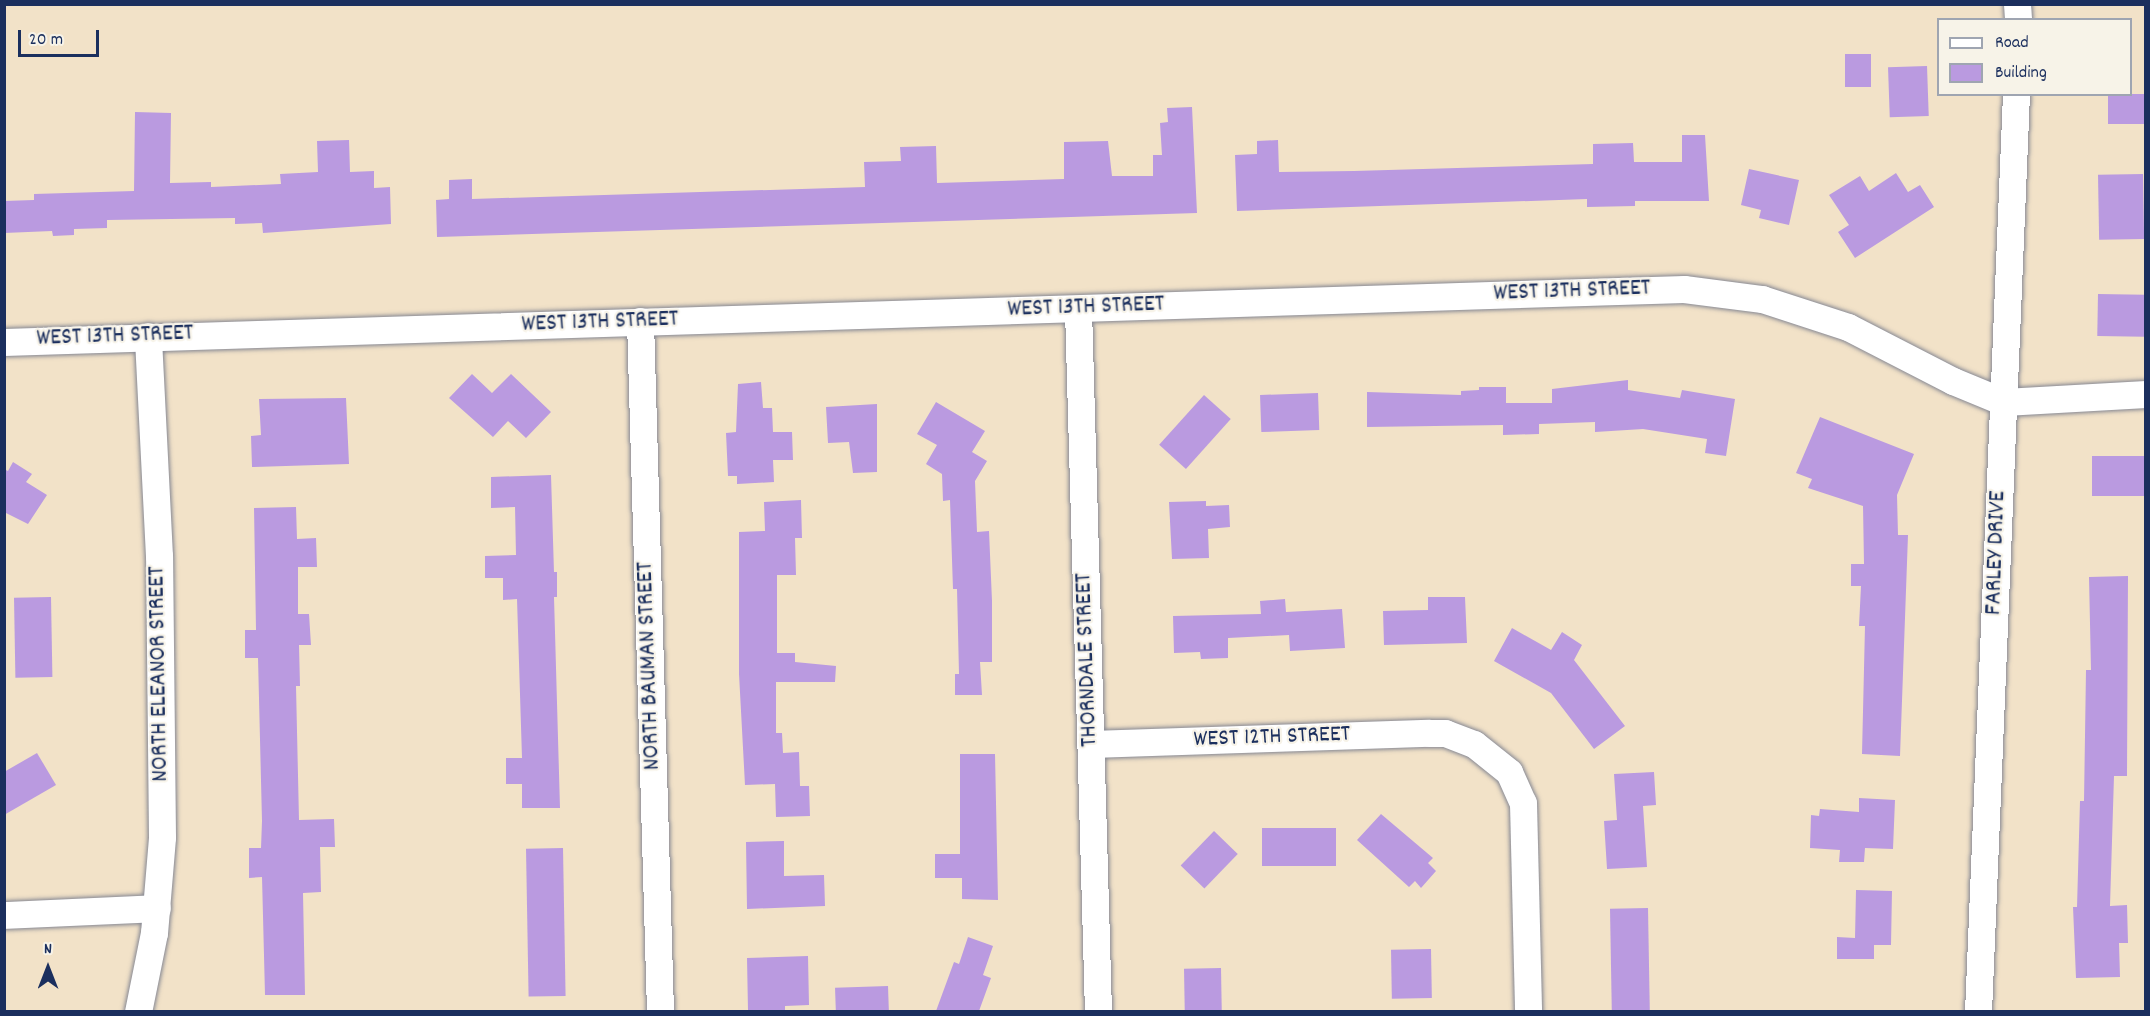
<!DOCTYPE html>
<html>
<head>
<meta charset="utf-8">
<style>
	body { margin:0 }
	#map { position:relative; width:2150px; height:1016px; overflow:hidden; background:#f2e2c8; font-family:Dekko,sans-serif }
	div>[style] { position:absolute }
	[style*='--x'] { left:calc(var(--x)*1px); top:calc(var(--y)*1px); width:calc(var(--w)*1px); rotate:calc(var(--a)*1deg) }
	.building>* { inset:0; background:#ba9ae0; transform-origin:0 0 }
	.roads { filter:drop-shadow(0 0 2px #868893) drop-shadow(0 0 2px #868893) }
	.street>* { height:27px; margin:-13.5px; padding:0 13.5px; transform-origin:13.5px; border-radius:13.5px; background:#fff }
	span { translate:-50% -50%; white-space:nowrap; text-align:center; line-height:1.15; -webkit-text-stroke:4.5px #f7f3e8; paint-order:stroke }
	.street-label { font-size:24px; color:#1b2f5e }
	.frame { position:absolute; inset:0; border:6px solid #1b2f5e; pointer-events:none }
	.legend { position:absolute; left:1937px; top:18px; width:195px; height:78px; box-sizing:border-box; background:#f7f3e8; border:2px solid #9fa5b1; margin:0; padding:8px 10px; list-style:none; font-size:18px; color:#1b2f5e }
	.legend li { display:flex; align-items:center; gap:12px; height:30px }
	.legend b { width:30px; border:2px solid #9fa5b1 }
	.north { position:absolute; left:18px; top:938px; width:60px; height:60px; -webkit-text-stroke:4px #f7f3e8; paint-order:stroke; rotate:0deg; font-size:16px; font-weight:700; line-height:24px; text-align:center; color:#1b2f5e }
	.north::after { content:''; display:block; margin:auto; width:21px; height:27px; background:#1b2f5e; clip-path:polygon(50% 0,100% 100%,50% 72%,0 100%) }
	.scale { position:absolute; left:18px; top:30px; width:81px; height:27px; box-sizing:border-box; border:3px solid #1b2f5e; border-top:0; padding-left:8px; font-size:18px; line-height:21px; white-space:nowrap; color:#1b2f5e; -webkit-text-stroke:4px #f7f3e8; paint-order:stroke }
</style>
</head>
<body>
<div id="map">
	<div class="building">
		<div style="left:1845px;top:54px;width:26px;height:33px"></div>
		<div style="left:1927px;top:66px;width:50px;height:39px;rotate:88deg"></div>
		<div style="left:2108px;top:94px;width:37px;height:30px"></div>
		<div style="clip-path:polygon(1192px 107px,1197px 213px,437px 237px,436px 200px,449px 199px,449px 180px,472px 179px,472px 199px,865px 187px,864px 162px,901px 161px,900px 147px,936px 146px,937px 183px,1064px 179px,1064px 142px,1108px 141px,1112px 176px,1153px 176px,1153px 155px,1162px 155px,1160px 123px,1168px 122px,1167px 108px)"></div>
		<div style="clip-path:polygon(135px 112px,171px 113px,170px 183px,211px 182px,211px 187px,281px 184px,280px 174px,318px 172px,317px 141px,349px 140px,350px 172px,374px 171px,374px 188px,390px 187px,391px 224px,263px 233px,262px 223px,235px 224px,235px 218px,107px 220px,107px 228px,74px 229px,74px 235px,53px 236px,52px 231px,4px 233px,4px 201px,34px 200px,34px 194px,134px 191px)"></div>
		<div style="clip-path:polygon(1682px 135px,1705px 135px,1709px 201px,1635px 201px,1635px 206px,1587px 207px,1587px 199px,1237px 211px,1235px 155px,1257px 154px,1257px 141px,1278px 140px,1279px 172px,1354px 171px,1593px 164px,1593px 144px,1633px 143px,1634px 162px,1682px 162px)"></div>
		<div style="clip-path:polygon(1749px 169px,1799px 180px,1789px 225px,1759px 218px,1761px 210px,1741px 205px)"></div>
		<div style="clip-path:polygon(1896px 173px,1908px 192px,1920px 185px,1934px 207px,1855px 258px,1838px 232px,1849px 225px,1829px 195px,1860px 176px,1869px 191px)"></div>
		<div style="left:2143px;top:174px;width:65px;height:45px;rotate:89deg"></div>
		<div style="left:2098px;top:294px;width:47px;height:42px;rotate:1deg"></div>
		<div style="clip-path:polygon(472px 374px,492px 393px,511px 374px,551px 412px,526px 438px,508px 421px,493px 437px,449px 398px)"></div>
		<div style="clip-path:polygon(1628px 380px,1628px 390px,1680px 398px,1682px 390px,1735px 399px,1726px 456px,1705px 453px,1707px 439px,1643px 429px,1595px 432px,1595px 422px,1539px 424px,1539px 434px,1503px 435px,1503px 425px,1367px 427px,1367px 392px,1461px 395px,1461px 391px,1479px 390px,1479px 387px,1506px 387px,1506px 403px,1552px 403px,1552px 389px)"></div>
		<div style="clip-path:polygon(761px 382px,763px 408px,772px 408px,773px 432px,792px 432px,793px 460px,773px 460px,774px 482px,737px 484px,737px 476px,728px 476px,726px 433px,736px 432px,738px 384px)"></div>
		<div style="left:1318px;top:393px;width:37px;height:58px;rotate:88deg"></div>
		<div style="left:1204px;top:395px;width:36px;height:67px;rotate:42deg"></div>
		<div style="clip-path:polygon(346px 398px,349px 464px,252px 467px,251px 436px,261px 435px,259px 399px)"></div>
		<div style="clip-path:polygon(936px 402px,985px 431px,972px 452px,987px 461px,975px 481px,977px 532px,989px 531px,992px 601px,992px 662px,980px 662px,982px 695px,955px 695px,955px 674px,959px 674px,957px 589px,953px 589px,950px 500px,943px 501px,942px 474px,926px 464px,937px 445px,917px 434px)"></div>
		<div style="clip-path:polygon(877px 404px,877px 472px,853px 473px,849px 442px,828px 443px,826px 407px)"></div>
		<div style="clip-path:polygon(1820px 417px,1914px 454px,1897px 495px,1898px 535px,1908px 535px,1900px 756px,1862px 754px,1865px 626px,1859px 626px,1861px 586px,1851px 586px,1851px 564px,1864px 564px,1863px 506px,1808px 488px,1812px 479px,1796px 473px)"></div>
		<div style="left:2145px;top:456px;width:40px;height:53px;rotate:90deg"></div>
		<div style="clip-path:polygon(13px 462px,32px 474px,26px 482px,47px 495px,28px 524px,4px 512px,4px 469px,8px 471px)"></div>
		<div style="clip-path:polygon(551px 475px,554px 572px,557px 572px,557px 597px,554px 597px,560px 808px,522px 808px,522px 784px,506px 784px,506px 758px,522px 758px,517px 599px,503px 600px,503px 578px,485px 578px,485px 556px,516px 555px,515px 507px,491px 508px,491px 477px)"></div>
		<div style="clip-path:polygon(801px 500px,802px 538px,795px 538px,796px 575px,777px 575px,777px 653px,795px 653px,795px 662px,836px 666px,835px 682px,776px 682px,776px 733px,782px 733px,783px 753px,799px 752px,800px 786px,809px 786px,810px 816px,776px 817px,775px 784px,745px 785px,739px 674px,739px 532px,765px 531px,764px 502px)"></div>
		<div style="clip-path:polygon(1206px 501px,1206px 506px,1229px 505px,1230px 527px,1208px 529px,1209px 558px,1172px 559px,1169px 502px)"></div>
		<div style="clip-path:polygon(296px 507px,297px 539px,316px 538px,317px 567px,298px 567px,298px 614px,309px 614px,311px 645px,299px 645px,300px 686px,296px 686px,299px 820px,334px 819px,335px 847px,320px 847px,321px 892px,303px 893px,305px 995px,265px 995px,262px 877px,249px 878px,249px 848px,261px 848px,262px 821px,258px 658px,245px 658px,245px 630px,256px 630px,254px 508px)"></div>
		<div style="clip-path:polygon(2128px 576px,2127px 776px,2114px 776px,2110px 906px,2127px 905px,2128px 943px,2119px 943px,2120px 977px,2076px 978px,2073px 907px,2077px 907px,2080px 801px,2084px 801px,2086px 670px,2091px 670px,2089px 577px)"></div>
		<div style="left:51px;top:597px;width:80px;height:37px;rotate:89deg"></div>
		<div style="clip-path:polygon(1428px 597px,1465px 597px,1467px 643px,1384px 645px,1383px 611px,1428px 610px)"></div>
		<div style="clip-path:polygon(1285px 599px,1286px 612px,1342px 609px,1345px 648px,1290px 651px,1289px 635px,1228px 638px,1228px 658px,1201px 659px,1200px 652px,1174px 653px,1173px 616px,1261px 614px,1260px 601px)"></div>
		<div style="clip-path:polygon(1512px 628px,1551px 650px,1562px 632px,1582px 645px,1574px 660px,1625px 726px,1594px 749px,1551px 693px,1494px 661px)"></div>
		<div style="clip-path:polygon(37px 753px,56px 785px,4px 815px,4px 772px)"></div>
		<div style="clip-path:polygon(960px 754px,995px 754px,998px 900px,962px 899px,962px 878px,935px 878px,935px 854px,960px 854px)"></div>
		<div style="clip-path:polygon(1654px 772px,1656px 805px,1643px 806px,1647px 867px,1607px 869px,1604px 821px,1617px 820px,1614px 774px)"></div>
		<div style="clip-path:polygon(1859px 798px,1895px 800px,1893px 849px,1865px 848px,1864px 862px,1839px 862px,1840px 850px,1810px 848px,1811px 815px,1819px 816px,1820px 809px,1859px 812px)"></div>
		<div style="clip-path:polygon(1381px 814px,1433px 858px,1428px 863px,1436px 871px,1421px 888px,1415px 881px,1409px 887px,1357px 840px)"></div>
		<div style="left:1262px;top:828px;width:74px;height:38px"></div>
		<div style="left:1214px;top:831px;width:33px;height:48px;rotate:44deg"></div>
		<div style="clip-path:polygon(784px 841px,784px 876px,824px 875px,825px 906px,747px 909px,746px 842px)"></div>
		<div style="left:563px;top:848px;width:148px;height:37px;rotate:89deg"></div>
		<div style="clip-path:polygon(1856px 890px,1892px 891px,1891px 945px,1874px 945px,1874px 959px,1837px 959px,1837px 937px,1855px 938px)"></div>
		<div style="left:1648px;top:908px;width:103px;height:38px;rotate:89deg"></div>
		<div style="clip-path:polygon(968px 937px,993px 946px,983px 975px,991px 978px,979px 1011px,936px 1011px,954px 962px,959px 964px)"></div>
		<div style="left:1431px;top:949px;width:49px;height:40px;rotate:89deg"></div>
		<div style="clip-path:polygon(808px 956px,809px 1005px,785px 1006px,785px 1011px,748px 1011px,747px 958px)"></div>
		<div style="left:1221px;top:968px;width:43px;height:37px;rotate:89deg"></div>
		<div style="left:888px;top:986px;width:25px;height:53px;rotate:88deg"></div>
	</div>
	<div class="roads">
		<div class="street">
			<div style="--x:2017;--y:4;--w:16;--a:86"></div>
			<div style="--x:1078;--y:309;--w:703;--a:88.37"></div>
			<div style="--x:640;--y:321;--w:691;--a:88.34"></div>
			<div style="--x:4;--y:342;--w:1681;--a:-1.81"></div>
			<div style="--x:1684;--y:289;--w:79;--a:7.3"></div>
			<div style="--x:1762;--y:299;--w:90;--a:18"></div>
			<div style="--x:1848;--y:327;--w:118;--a:27.2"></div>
			<div style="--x:1953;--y:381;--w:55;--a:22.4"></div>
			<div style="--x:2004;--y:402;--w:142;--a:-3.2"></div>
			<div style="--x:1091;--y:744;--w:338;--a:-1.9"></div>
			<div style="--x:1429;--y:733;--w:16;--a:0"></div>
			<div style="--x:1445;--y:733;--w:31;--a:21"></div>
			<div style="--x:1474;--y:744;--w:45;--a:38.7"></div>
			<div style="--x:1509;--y:772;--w:34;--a:66"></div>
			<div style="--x:1523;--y:803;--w:209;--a:88.6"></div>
			<div style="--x:4;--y:915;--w:153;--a:-2.6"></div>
			<div style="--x:138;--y:1012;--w:81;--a:-78.6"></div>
			<div style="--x:154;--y:933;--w:96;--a:-85.2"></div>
			<div style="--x:162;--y:837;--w:281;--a:-90.6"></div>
			<div style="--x:159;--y:556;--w:220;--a:-92.9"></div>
			<div style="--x:1978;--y:1012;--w:919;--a:-87.63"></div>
		</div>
	</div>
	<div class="street-label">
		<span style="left:1572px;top:292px;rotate:-2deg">WEST 13TH STREET</span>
		<span style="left:1086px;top:308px;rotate:-2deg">WEST 13TH STREET</span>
		<span style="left:600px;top:323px;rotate:-2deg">WEST 13TH STREET</span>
		<span style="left:115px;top:337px;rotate:-2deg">WEST 13TH STREET</span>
		<span style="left:1997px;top:553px;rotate:-88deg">FARLEY DRIVE</span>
		<span style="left:1088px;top:660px;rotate:-92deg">THORNDALE STREET</span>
		<span style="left:650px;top:666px;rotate:-92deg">NORTH BAUMAN STREET</span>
		<span style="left:160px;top:674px;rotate:-91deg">NORTH ELEANOR STREET</span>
		<span style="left:1272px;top:738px;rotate:-2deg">WEST 12TH STREET</span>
	</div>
	<div class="frame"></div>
	<ul class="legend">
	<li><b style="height:8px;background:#fff"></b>Road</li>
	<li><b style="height:16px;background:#ba9ae0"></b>Building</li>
	</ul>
	<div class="north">N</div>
	<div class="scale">20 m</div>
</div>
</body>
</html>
